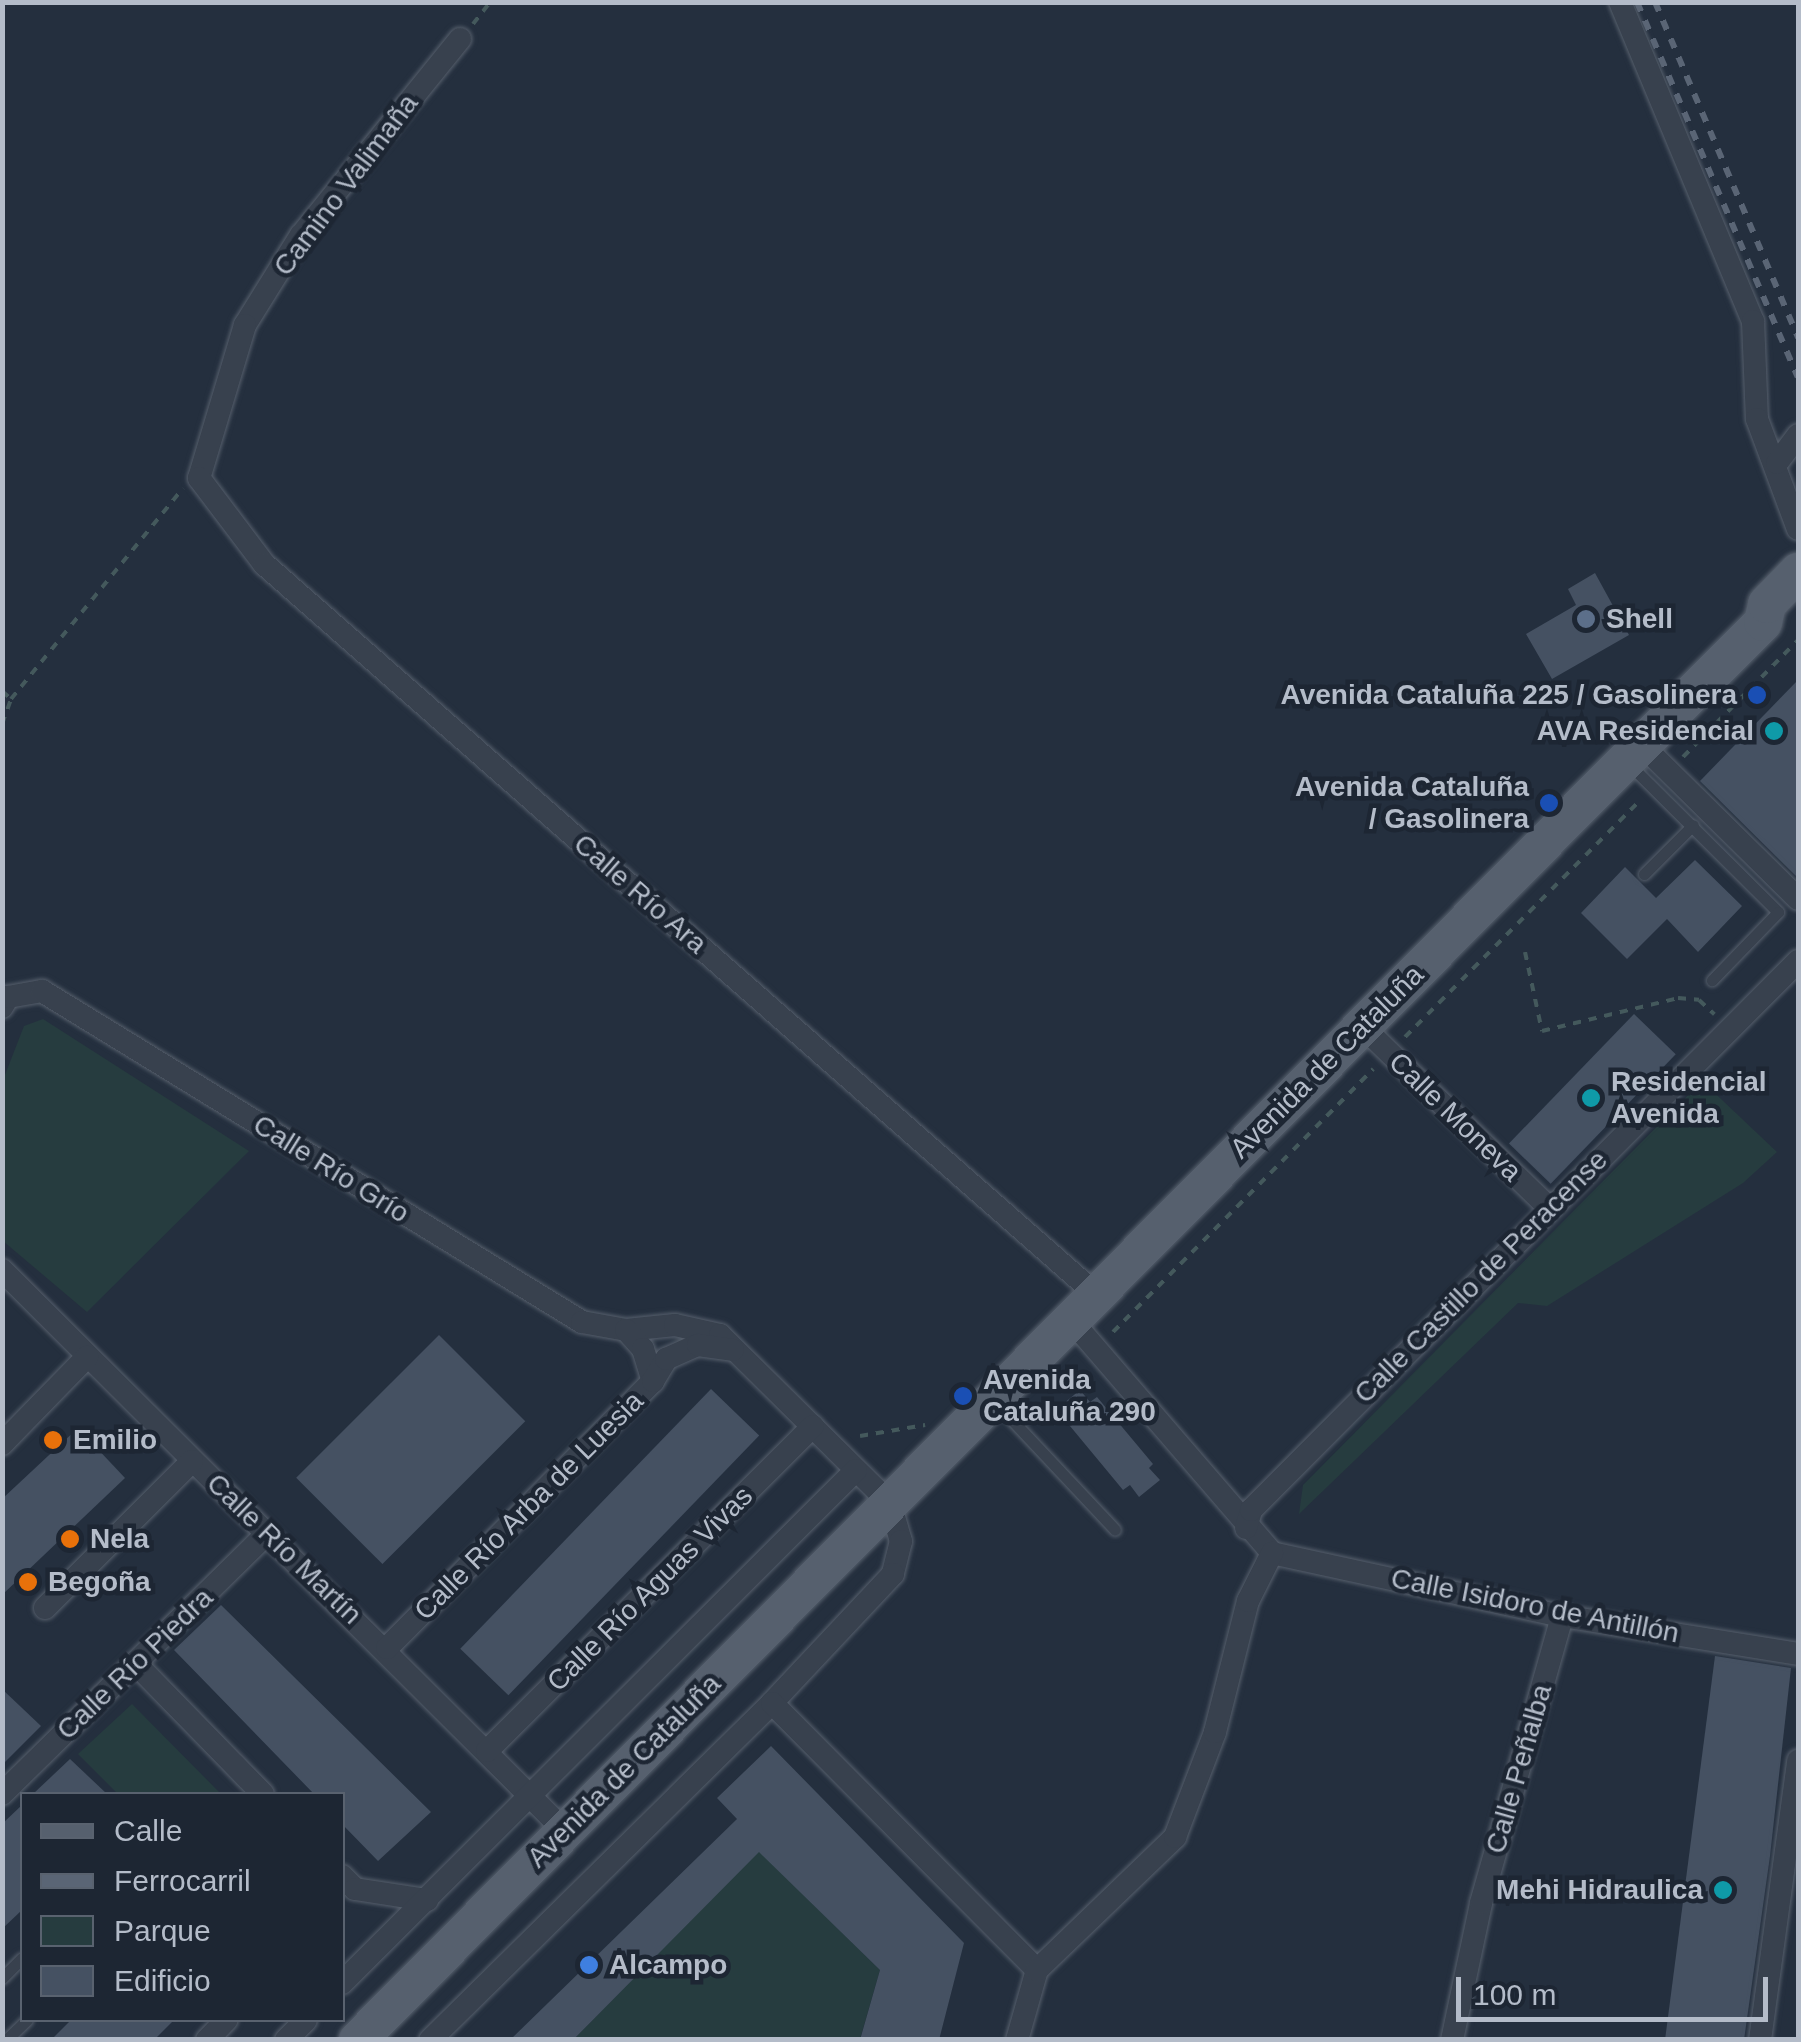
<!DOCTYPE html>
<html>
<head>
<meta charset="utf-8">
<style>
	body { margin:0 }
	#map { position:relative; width:1801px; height:2042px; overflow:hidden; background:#242f3e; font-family:Helvetica,sans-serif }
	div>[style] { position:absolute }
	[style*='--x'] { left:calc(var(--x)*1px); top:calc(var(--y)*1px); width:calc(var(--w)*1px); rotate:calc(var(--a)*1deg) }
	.green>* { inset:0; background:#263c3f }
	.building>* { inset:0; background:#455162; transform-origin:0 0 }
	.path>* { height:4px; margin-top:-2px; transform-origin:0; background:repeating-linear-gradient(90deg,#44595c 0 8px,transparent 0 16px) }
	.roads { filter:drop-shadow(0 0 2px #565f6c) drop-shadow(0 0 2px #565f6c) }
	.service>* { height:11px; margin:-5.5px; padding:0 5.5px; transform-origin:5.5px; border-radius:5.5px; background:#38414e }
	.minor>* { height:22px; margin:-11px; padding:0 11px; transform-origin:11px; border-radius:11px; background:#38414e }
	.primary>* { height:38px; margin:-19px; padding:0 19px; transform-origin:19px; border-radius:19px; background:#56606e }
	.rail>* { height:6px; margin-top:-3px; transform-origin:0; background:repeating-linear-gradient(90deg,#5a6575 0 10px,transparent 0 20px) }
	.dots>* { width:28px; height:28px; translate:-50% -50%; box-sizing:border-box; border:5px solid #1d2633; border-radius:50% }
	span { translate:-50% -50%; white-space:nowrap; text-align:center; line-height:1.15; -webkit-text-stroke:9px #1d2633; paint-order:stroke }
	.street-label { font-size:28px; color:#b4bcc9 }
	.poi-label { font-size:28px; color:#b4bcc9; font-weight:700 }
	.left { translate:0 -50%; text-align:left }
	.right { translate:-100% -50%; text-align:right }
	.frame { position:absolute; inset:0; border:5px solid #b4bcc9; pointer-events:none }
	.legend { position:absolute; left:20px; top:1792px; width:325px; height:230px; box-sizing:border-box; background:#1d2633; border:2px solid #59626f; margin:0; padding:12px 18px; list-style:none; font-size:30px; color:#b4bcc9 }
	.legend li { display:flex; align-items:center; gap:20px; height:50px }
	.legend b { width:50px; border:2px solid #59626f }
	.scale { position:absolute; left:1456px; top:1977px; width:312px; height:45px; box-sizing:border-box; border:5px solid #b4bcc9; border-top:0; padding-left:12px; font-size:30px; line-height:35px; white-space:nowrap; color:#b4bcc9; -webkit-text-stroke:8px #1d2633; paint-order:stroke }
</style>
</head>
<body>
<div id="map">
	<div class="green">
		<div style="clip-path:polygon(43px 1019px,249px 1151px,87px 1312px,3px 1241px,3px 1080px,24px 1026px)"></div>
		<div style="clip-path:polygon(1702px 1081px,1777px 1152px,1743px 1183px,1547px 1306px,1518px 1303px,1299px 1514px,1303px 1485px)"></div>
		<div style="clip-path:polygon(132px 1704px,221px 1794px,118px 1794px,78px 1754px)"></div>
		<div style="clip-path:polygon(759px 1851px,880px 1970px,860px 2039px,573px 2040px)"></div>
	</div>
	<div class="building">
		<div style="clip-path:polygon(1595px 573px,1629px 635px,1552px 679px,1526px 634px,1576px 605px,1568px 589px)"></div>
		<div style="clip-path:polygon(1798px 680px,1798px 878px,1700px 781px)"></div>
		<div style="clip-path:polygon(1695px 860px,1742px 906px,1698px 952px,1667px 919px,1627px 959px,1581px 913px,1625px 867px,1656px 898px)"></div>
		<div style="left:1634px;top:1014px;width:58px;height:180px;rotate:44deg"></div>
		<div style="left:439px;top:1335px;width:122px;height:202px;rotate:45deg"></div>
		<div style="left:711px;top:1389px;width:67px;height:361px;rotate:44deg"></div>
		<div style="clip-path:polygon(1080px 1390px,1090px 1402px,1097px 1397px,1153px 1464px,1149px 1468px,1160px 1480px,1139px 1497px,1130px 1485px,1123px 1490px,1065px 1420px,1071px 1415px,1063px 1404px)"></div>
		<div style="clip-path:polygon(78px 1428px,125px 1478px,2px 1595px,2px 1499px)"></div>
		<div style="clip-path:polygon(221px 1605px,431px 1812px,378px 1861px,342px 1824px,342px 1794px,314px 1794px,174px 1650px)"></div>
		<div style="clip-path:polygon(1715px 1656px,1791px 1668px,1770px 1856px,1744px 2040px,1665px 2040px)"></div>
		<div style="clip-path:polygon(2px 1689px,41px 1726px,2px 1765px)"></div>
		<div style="clip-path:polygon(771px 1746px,964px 1943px,939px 2040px,860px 2040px,880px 1970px,759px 1852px,573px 2040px,510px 2040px,737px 1819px,717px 1798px)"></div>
		<div style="clip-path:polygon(70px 1759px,107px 1794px,33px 1794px)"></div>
		<div style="clip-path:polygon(22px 1805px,22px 1910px,2px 1929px,2px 1824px)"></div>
		<div style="clip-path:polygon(71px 2020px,174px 2020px,154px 2040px,51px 2040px)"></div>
	</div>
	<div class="path">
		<div style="--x:473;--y:24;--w:28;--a:-52"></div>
		<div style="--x:2;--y:691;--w:12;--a:42"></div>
		<div style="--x:2;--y:724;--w:27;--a:-70"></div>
		<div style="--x:11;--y:699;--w:272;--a:-50.8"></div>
		<div style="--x:1683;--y:757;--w:164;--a:-45.5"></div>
		<div style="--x:1525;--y:952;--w:81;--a:77.9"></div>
		<div style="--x:1542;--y:1031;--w:140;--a:-13.6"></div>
		<div style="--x:1678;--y:998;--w:21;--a:5"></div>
		<div style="--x:1699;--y:1000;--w:21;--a:43"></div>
		<div style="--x:1405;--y:1037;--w:335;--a:-45.2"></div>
		<div style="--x:1113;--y:1332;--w:370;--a:-45.3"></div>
		<div style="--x:860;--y:1436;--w:66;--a:-9.6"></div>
	</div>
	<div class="roads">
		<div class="service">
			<div style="--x:1629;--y:764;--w:210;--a:44.8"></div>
			<div style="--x:1778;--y:912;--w:95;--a:134.1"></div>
			<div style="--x:1644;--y:874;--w:69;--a:-45"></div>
			<div style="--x:995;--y:1402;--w:175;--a:46.8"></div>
			<div style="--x:2;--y:1978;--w:28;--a:-45"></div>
			<div style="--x:6;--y:2040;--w:29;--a:-44"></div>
		</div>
		<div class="minor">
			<div style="--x:1620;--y:2;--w:346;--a:67.4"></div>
			<div style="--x:1753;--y:321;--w:98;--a:87.7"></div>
			<div style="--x:1757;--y:419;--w:117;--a:69.6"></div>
			<div style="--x:460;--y:39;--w:252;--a:129"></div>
			<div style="--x:301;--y:235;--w:106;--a:121.9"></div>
			<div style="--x:245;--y:325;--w:160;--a:106.7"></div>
			<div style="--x:199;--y:478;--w:108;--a:52.9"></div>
			<div style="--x:264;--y:564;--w:1108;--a:41.27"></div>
			<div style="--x:1777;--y:463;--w:35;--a:-53"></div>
			<div style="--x:1642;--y:745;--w:219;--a:44.6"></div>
			<div style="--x:2;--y:1007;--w:12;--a:-59"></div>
			<div style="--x:8;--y:997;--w:35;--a:-10"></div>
			<div style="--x:42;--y:991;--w:633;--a:31.51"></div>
			<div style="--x:582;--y:1322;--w:45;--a:10.3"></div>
			<div style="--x:626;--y:1330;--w:49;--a:-5.8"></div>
			<div style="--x:675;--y:1325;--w:46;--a:12.5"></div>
			<div style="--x:720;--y:1335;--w:239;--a:44.7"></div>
			<div style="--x:890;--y:1503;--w:40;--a:74"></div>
			<div style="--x:901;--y:1541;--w:34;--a:104"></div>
			<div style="--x:893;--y:1574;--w:177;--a:133.2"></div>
			<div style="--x:772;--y:1703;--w:480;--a:135.4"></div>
			<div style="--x:1362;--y:1026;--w:261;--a:44.2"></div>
			<div style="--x:2;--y:1270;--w:795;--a:44.9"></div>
			<div style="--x:1071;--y:1320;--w:308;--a:49.2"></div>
			<div style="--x:1272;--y:1553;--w:297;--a:12.3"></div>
			<div style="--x:1562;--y:1616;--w:239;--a:9.1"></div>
			<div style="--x:626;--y:1330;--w:25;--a:48"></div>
			<div style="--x:643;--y:1349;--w:34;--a:73"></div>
			<div style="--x:2;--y:1444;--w:122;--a:-45.7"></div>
			<div style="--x:1246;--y:1528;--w:19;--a:-74"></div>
			<div style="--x:1251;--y:1510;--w:775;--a:-45.1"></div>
			<div style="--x:45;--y:1608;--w:208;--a:-45"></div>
			<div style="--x:387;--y:1648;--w:377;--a:-45.1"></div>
			<div style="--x:653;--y:1381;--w:26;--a:-59"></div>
			<div style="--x:666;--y:1359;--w:35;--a:-24"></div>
			<div style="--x:698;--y:1345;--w:35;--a:8"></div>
			<div style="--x:135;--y:1663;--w:183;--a:45.7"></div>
			<div style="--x:772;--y:1703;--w:376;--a:45.2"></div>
			<div style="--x:487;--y:1751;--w:460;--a:-44.9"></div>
			<div style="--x:2;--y:1794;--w:371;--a:-44.5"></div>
			<div style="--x:342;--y:1876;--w:18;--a:45"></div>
			<div style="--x:355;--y:1889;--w:73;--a:8.7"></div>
			<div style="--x:342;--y:1983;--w:726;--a:-44.94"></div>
			<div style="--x:207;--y:2040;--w:28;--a:-46"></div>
			<div style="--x:286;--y:2040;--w:28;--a:-45"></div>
			<div style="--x:1017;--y:2040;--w:73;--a:-74.1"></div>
			<div style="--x:1037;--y:1970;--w:192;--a:-43.9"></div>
			<div style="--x:1175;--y:1837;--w:112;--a:-69.1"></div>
			<div style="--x:1215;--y:1732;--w:135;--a:-75.9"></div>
			<div style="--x:1248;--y:1601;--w:54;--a:-63.4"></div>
			<div style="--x:1452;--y:2040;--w:140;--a:-78"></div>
			<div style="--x:1481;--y:1903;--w:298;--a:-74.2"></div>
			<div style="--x:1760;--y:2040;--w:282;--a:-82.2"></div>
		</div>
		<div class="primary">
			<div style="--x:358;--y:2040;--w:1996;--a:-45.26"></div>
			<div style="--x:1763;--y:622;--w:18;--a:-77"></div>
			<div style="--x:1767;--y:604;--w:45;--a:-45.9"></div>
		</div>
	</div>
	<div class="rail">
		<div style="--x:1637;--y:2;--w:408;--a:66.8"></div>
		<div style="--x:1655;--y:2;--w:365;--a:66.9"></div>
	</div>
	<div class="dots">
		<div style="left:1586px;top:619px;background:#5c6f8a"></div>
		<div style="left:1757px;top:695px;background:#1a4fb4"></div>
		<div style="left:1774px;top:731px;background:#0f9aa8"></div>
		<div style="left:1549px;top:803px;background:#1a4fb4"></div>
		<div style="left:1591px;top:1098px;background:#0f9aa8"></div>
		<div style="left:963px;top:1396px;background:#1a4fb4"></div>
		<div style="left:53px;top:1440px;background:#e8710a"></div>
		<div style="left:70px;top:1539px;background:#e8710a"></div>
		<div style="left:28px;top:1582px;background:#e8710a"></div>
		<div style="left:1723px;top:1890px;background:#0f9aa8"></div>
		<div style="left:589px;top:1965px;background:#3f7fe0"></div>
	</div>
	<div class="street-label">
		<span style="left:346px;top:185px;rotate:-53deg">Camino Valimaña</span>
		<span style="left:640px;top:894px;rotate:41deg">Calle Río Ara</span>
		<span style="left:1327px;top:1062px;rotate:-45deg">Avenida de Cataluña</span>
		<span style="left:1455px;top:1117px;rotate:44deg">Calle Moneva</span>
		<span style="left:331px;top:1169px;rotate:32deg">Calle Río Grío</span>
		<span style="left:1481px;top:1277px;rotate:-45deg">Calle Castillo de Peracense</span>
		<span style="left:529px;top:1506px;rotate:-45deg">Calle Río Arba de Luesia</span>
		<span style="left:284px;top:1549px;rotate:44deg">Calle Río Martín</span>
		<span style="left:650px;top:1589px;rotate:-45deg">Calle Río Aguas Vivas</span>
		<span style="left:1535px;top:1606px;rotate:11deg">Calle Isidoro de Antillón</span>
		<span style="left:135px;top:1664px;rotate:-44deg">Calle Río Piedra</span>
		<span style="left:1519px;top:1769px;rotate:-74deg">Calle Peñalba</span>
		<span style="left:624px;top:1771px;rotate:-45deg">Avenida de Cataluña</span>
	</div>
	<div class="poi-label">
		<span class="left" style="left:1606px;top:619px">Shell</span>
		<span class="right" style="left:1737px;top:695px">Avenida Cataluña 225 / Gasolinera</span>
		<span class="right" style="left:1754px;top:731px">AVA Residencial</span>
		<span class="right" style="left:1529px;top:803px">Avenida Cataluña<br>/ Gasolinera</span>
		<span class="left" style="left:1611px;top:1098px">Residencial<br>Avenida</span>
		<span class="left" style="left:983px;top:1396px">Avenida<br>Cataluña 290</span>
		<span class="left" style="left:73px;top:1440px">Emilio</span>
		<span class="left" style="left:90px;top:1539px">Nela</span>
		<span class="left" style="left:48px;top:1582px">Begoña</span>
		<span class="right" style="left:1703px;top:1890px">Mehi Hidraulica</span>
		<span class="left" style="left:609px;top:1965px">Alcampo</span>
	</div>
	<div class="frame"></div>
	<ul class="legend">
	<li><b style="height:12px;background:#56606e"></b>Calle</li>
	<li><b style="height:12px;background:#5a6575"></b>Ferrocarril</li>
	<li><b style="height:28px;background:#263c3f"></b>Parque</li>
	<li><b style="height:28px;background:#455162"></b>Edificio</li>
	</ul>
	<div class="scale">100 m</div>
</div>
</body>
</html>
